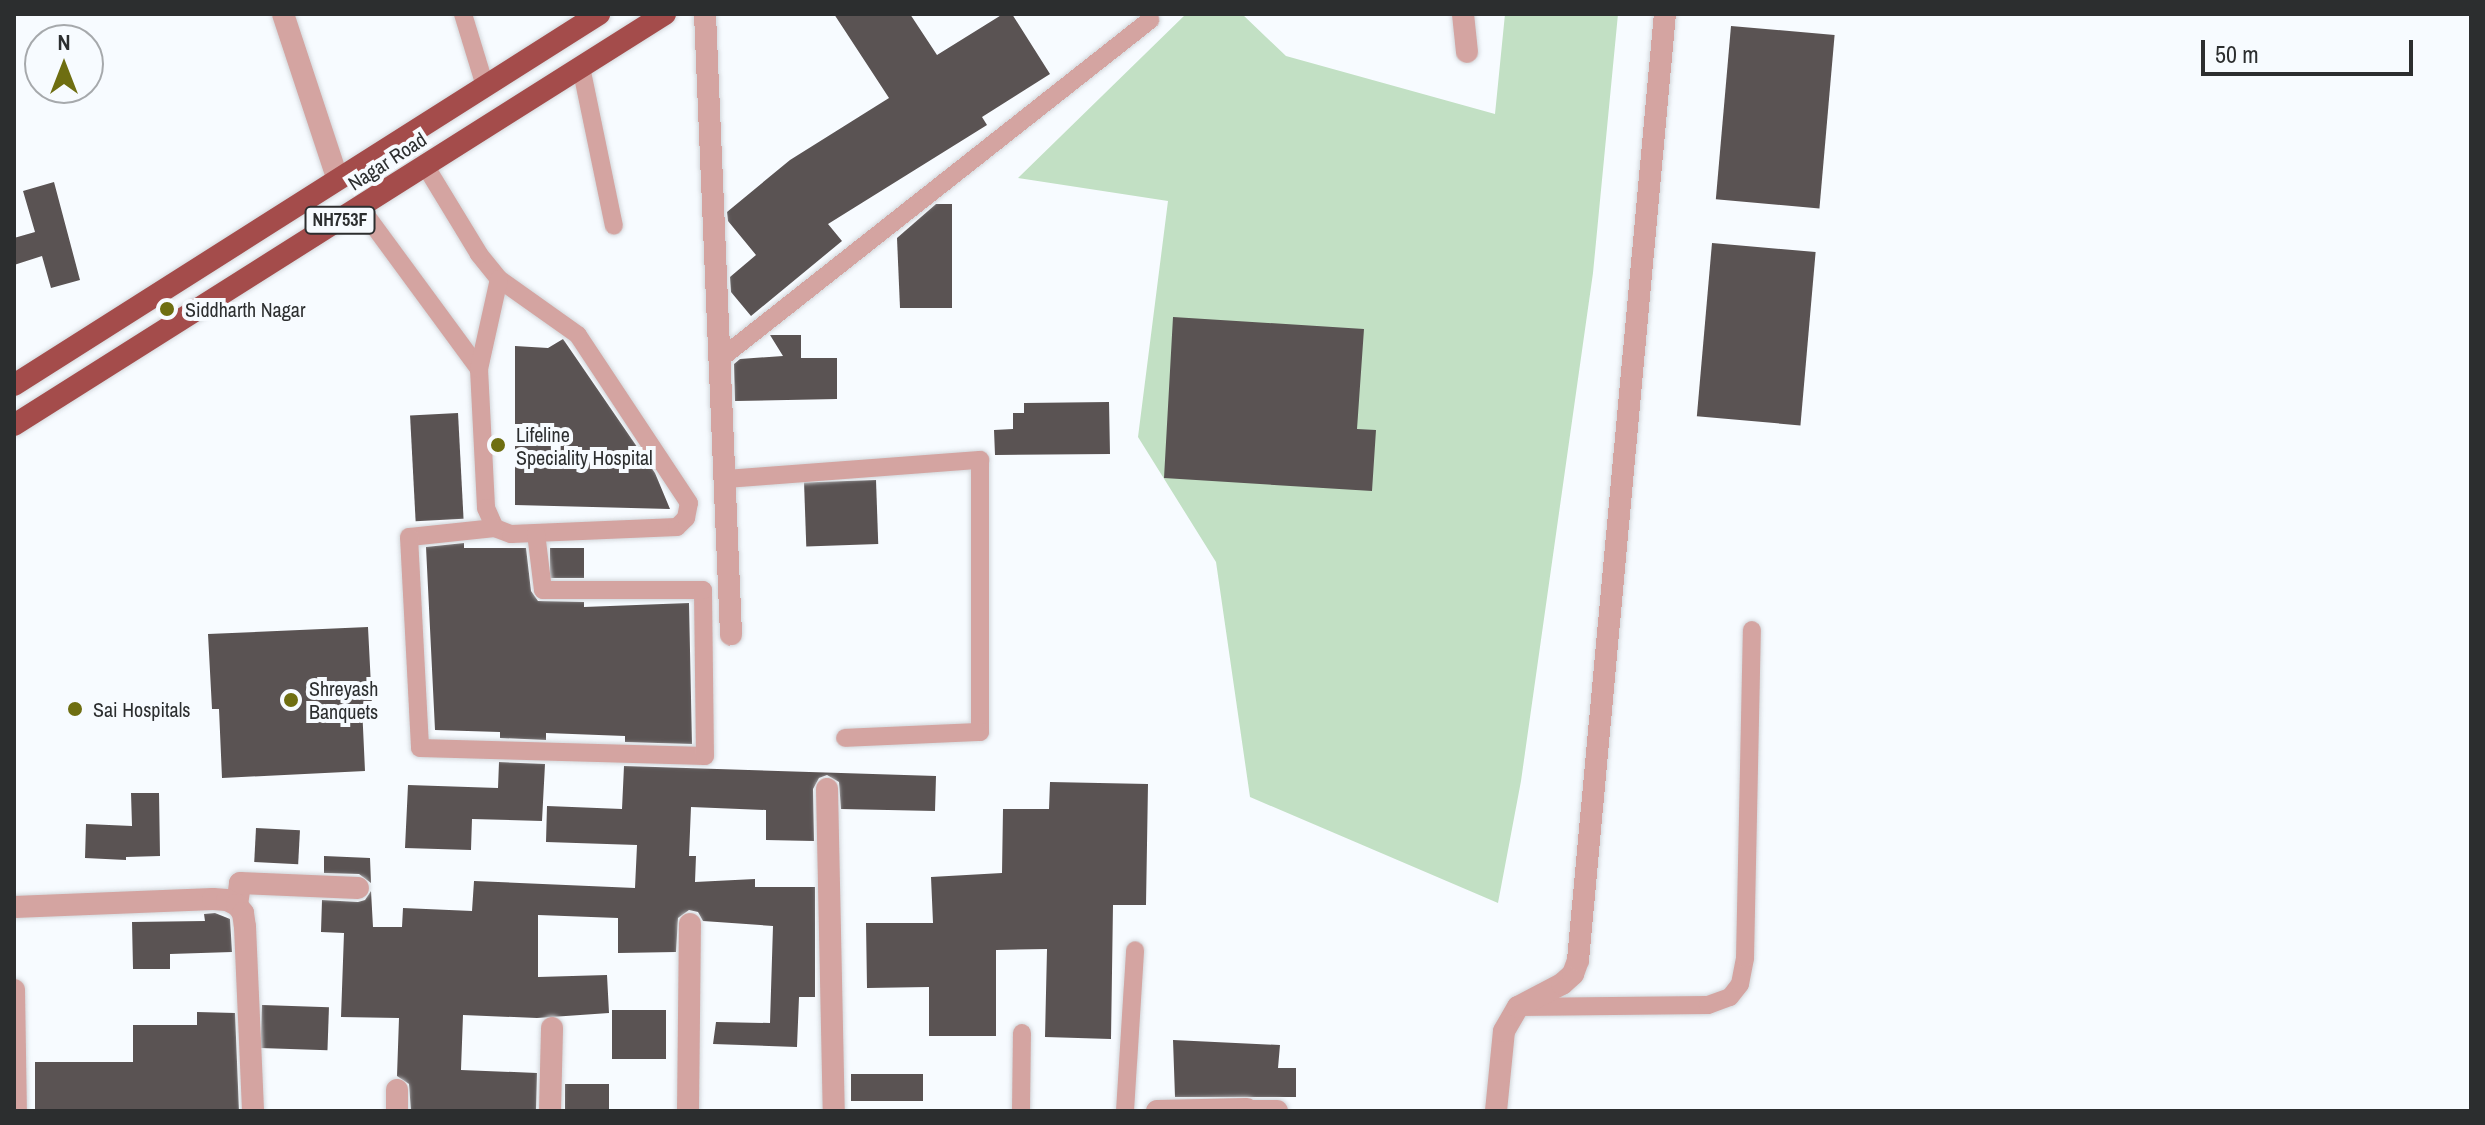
<!DOCTYPE html>
<html>
<head>
<meta charset="utf-8">
<style>
	body { margin:0 }
	#map { position:relative; width:2485px; height:1125px; overflow:hidden; background:#f7fbff; font-family:"Archivo Narrow",sans-serif }
	div>[style] { position:absolute }
	[style*='--x'] { left:calc(var(--x)*1px); top:calc(var(--y)*1px); width:calc(var(--w)*1px); rotate:calc(var(--a)*1deg) }
	.green>* { inset:0; background:#c2e0c4 }
	.building>* { inset:0; background:#5a5353; transform-origin:0 0 }
	.roads { filter:drop-shadow(0 0 2px #d2d6da) drop-shadow(0 0 2px #d2d6da) }
	.service>* { height:18px; margin:-9px; padding:0 9px; transform-origin:9px; border-radius:9px; background:#d4a4a1 }
	.minor>* { height:22px; margin:-11px; padding:0 11px; transform-origin:11px; border-radius:11px; background:#d4a4a1 }
	.trunk>* { height:22px; margin:-11px; padding:0 11px; transform-origin:11px; border-radius:11px; background:#a44c4b }
	.dots>* { width:22px; height:22px; translate:-50% -50%; box-sizing:border-box; border:4px solid #f7fbff; border-radius:50% }
	span { translate:-50% -50%; white-space:nowrap; text-align:center; line-height:1.15; -webkit-text-stroke:8px #f7fbff; paint-order:stroke }
	.shield-label span { padding:2px 6px; background:#f7fbff; border:2px solid; border-radius:6px; -webkit-text-stroke-width:0 }
	.shield-label { font-size:18px; color:#2c2e2f; font-weight:700 }
	.street-label { font-size:20px; color:#2c2e2f }
	.poi-label { font-size:20px; color:#2c2e2f }
	.left { translate:0 -50%; text-align:left }
	.frame { position:absolute; inset:0; border:16px solid #2c2e2f; pointer-events:none }
	.north { position:absolute; left:24px; top:24px; width:80px; height:80px; box-sizing:border-box; background:#f7fbff; border:2px solid #a6a9ac; border-radius:50%; rotate:0deg; font-size:22px; font-weight:700; line-height:32px; text-align:center; color:#2c2e2f }
	.north::after { content:''; display:block; margin:auto; width:28px; height:36px; background:#6e6e11; clip-path:polygon(50% 0,100% 100%,50% 72%,0 100%) }
	.scale { position:absolute; left:2201px; top:40px; width:212px; height:36px; box-sizing:border-box; border:4px solid #2c2e2f; border-top:0; padding-left:10px; font-size:24px; line-height:28px; white-space:nowrap; color:#2c2e2f; -webkit-text-stroke:6px #f7fbff; paint-order:stroke }
</style>
</head>
<body>
<div id="map">
	<div class="green">
		<div style="clip-path:polygon(1186px 14px,1242px 14px,1286px 56px,1495px 114px,1505px 14px,1618px 14px,1593px 273px,1521px 781px,1498px 903px,1250px 797px,1216px 562px,1138px 437px,1168px 201px,1018px 178px)"></div>
	</div>
	<div class="building">
		<div style="clip-path:polygon(834px 14px,910px 14px,937px 55px,1003px 14px,1012px 14px,1050px 74px,982px 117px,987px 125px,828px 224px,842px 241px,751px 316px,731px 292px,730px 277px,756px 255px,728px 221px,727px 212px,790px 160px,889px 98px)"></div>
		<div style="left:1731px;top:26px;width:104px;height:174px;rotate:5deg"></div>
		<div style="clip-path:polygon(54px 182px,80px 280px,51px 288px,42px 256px,14px 265px,14px 238px,35px 232px,23px 191px)"></div>
		<div style="clip-path:polygon(936px 204px,952px 204px,952px 308px,900px 308px,897px 238px)"></div>
		<div style="left:1712px;top:243px;width:104px;height:174px;rotate:5deg"></div>
		<div style="clip-path:polygon(1173px 317px,1364px 329px,1357px 429px,1376px 430px,1372px 491px,1164px 478px)"></div>
		<div style="clip-path:polygon(770px 335px,801px 335px,801px 358px,837px 358px,837px 399px,735px 401px,734px 364px,740px 359px,783px 356px)"></div>
		<div style="clip-path:polygon(563px 339px,655px 473px,670px 509px,515px 505px,515px 346px,548px 348px)"></div>
		<div style="clip-path:polygon(1109px 402px,1110px 454px,995px 455px,994px 430px,1013px 429px,1013px 413px,1024px 413px,1024px 403px)"></div>
		<div style="left:458px;top:413px;width:106px;height:48px;rotate:87deg"></div>
		<div style="left:876px;top:480px;width:64px;height:72px;rotate:88deg"></div>
		<div style="clip-path:polygon(464px 543px,464px 548px,526px 548px,531px 591px,538px 601px,584px 602px,584px 607px,689px 603px,692px 744px,625px 742px,625px 736px,546px 733px,546px 740px,500px 738px,500px 732px,435px 730px,426px 547px)"></div>
		<div style="left:550px;top:548px;width:34px;height:30px"></div>
		<div style="clip-path:polygon(368px 627px,372px 706px,362px 706px,365px 771px,222px 778px,219px 709px,212px 709px,208px 634px)"></div>
		<div style="clip-path:polygon(499px 762px,545px 764px,542px 821px,472px 819px,471px 850px,405px 848px,408px 785px,498px 788px)"></div>
		<div style="clip-path:polygon(624px 766px,936px 776px,935px 811px,841px 809px,839px 782px,827px 775px,819px 778px,813px 789px,814px 841px,766px 840px,766px 810px,691px 807px,689px 856px,696px 856px,695px 882px,755px 879px,755px 887px,815px 887px,815px 997px,799px 997px,797px 1047px,713px 1044px,716px 1022px,770px 1023px,773px 926px,703px 921px,698px 912px,689px 910px,678px 918px,676px 952px,618px 953px,618px 918px,538px 915px,538px 977px,607px 975px,609px 1013px,537px 1018px,463px 1015px,461px 1070px,537px 1073px,536px 1111px,411px 1111px,409px 1084px,397px 1076px,399px 1018px,341px 1017px,344px 933px,321px 932px,322px 900px,358px 902px,365px 900px,371px 891px,373px 927px,402px 927px,403px 908px,472px 911px,474px 881px,635px 888px,637px 845px,546px 842px,547px 806px,622px 809px)"></div>
		<div style="clip-path:polygon(1050px 782px,1148px 784px,1146px 905px,1113px 905px,1111px 1039px,1045px 1037px,1047px 949px,996px 950px,996px 1036px,929px 1036px,929px 987px,867px 988px,866px 923px,933px 923px,931px 877px,1002px 873px,1003px 809px,1049px 809px)"></div>
		<div style="clip-path:polygon(131px 793px,159px 793px,160px 856px,126px 857px,126px 860px,85px 858px,86px 824px,132px 826px)"></div>
		<div style="left:256px;top:828px;width:44px;height:34px;rotate:3deg"></div>
		<div style="clip-path:polygon(324px 856px,370px 858px,371px 883px,359px 874px,324px 873px)"></div>
		<div style="clip-path:polygon(215px 913px,230px 919px,232px 952px,170px 954px,170px 969px,133px 969px,132px 922px,205px 921px,204px 914px)"></div>
		<div style="left:262px;top:1005px;width:67px;height:43px;rotate:2deg"></div>
		<div style="left:612px;top:1010px;width:54px;height:49px"></div>
		<div style="clip-path:polygon(197px 1012px,235px 1013px,239px 1111px,35px 1111px,35px 1062px,133px 1062px,133px 1025px,197px 1025px)"></div>
		<div style="clip-path:polygon(1173px 1040px,1280px 1045px,1278px 1068px,1296px 1068px,1296px 1097px,1175px 1097px)"></div>
		<div style="left:923px;top:1074px;width:27px;height:72px;rotate:90deg"></div>
		<div style="left:565px;top:1084px;width:44px;height:27px"></div>
	</div>
	<div class="roads">
		<div class="service">
			<div style="--x:463;--y:14;--w:75;--a:73"></div>
			<div style="--x:581;--y:67;--w:162;--a:78.3"></div>
			<div style="--x:360;--y:207;--w:201;--a:53.7"></div>
			<div style="--x:479;--y:369;--w:139;--a:87.1"></div>
			<div style="--x:486;--y:508;--w:22;--a:66"></div>
			<div style="--x:495;--y:528;--w:17;--a:21"></div>
			<div style="--x:511;--y:534;--w:166;--a:-2.4"></div>
			<div style="--x:677;--y:527;--w:13;--a:-45"></div>
			<div style="--x:686;--y:518;--w:15;--a:-79"></div>
			<div style="--x:689;--y:503;--w:201;--a:-123.5"></div>
			<div style="--x:578;--y:335;--w:97;--a:-144.7"></div>
			<div style="--x:499;--y:279;--w:32;--a:-129"></div>
			<div style="--x:479;--y:254;--w:102;--a:-121.3"></div>
			<div style="--x:720;--y:359;--w:548;--a:-38.25"></div>
			<div style="--x:479;--y:369;--w:92;--a:-77.5"></div>
			<div style="--x:725;--y:479;--w:256;--a:-4.3"></div>
			<div style="--x:980;--y:460;--w:272;--a:90"></div>
			<div style="--x:980;--y:732;--w:135;--a:177.5"></div>
			<div style="--x:495;--y:528;--w:86;--a:174"></div>
			<div style="--x:409;--y:537;--w:211;--a:87"></div>
			<div style="--x:420;--y:748;--w:285;--a:1.6"></div>
			<div style="--x:705;--y:756;--w:166;--a:-90.7"></div>
			<div style="--x:703;--y:590;--w:160;--a:180"></div>
			<div style="--x:543;--y:590;--w:57;--a:-97"></div>
			<div style="--x:1518;--y:1007;--w:190;--a:-0.6"></div>
			<div style="--x:1708;--y:1005;--w:23;--a:-20"></div>
			<div style="--x:1730;--y:997;--w:16;--a:-52"></div>
			<div style="--x:1740;--y:984;--w:26;--a:-79"></div>
			<div style="--x:1745;--y:958;--w:328;--a:-88.8"></div>
			<div style="--x:1021;--y:1111;--w:78;--a:-89.3"></div>
			<div style="--x:1125;--y:1111;--w:161;--a:-86.4"></div>
		</div>
		<div class="minor">
			<div style="--x:283;--y:14;--w:172;--a:71.7"></div>
			<div style="--x:705;--y:14;--w:621;--a:87.6"></div>
			<div style="--x:1463;--y:14;--w:38;--a:84"></div>
			<div style="--x:827;--y:789;--w:322;--a:88.8"></div>
			<div style="--x:237;--y:905;--w:22;--a:-82"></div>
			<div style="--x:240;--y:883;--w:118;--a:2.4"></div>
			<div style="--x:14;--y:907;--w:199;--a:-2.3"></div>
			<div style="--x:213;--y:899;--w:14;--a:4"></div>
			<div style="--x:227;--y:900;--w:11;--a:27"></div>
			<div style="--x:237;--y:905;--w:10;--a:53"></div>
			<div style="--x:243;--y:913;--w:14;--a:82"></div>
			<div style="--x:245;--y:927;--w:184;--a:87.5"></div>
			<div style="--x:14;--y:990;--w:121;--a:89.1"></div>
			<div style="--x:397;--y:1090;--w:21;--a:90"></div>
			<div style="--x:550;--y:1111;--w:83;--a:-88.6"></div>
			<div style="--x:688;--y:1111;--w:187;--a:-89.4"></div>
			<div style="--x:1157;--y:1111;--w:90;--a:-1.3"></div>
			<div style="--x:1247;--y:1111;--w:30;--a:0"></div>
			<div style="--x:1496;--y:1111;--w:80;--a:-84.3"></div>
			<div style="--x:1504;--y:1031;--w:28;--a:-60"></div>
			<div style="--x:1518;--y:1007;--w:50;--a:-27.6"></div>
			<div style="--x:1562;--y:984;--w:15;--a:-42"></div>
			<div style="--x:1573;--y:974;--w:15;--a:-70"></div>
			<div style="--x:1578;--y:960;--w:950;--a:-84.75"></div>
		</div>
		<div class="trunk">
			<div style="--x:14;--y:385;--w:693;--a:-32.38"></div>
			<div style="--x:14;--y:425;--w:770;--a:-32.27"></div>
		</div>
	</div>
	<div class="dots">
		<div style="left:167px;top:309px;background:#6e6e11"></div>
		<div style="left:498px;top:445px;background:#6e6e11"></div>
		<div style="left:291px;top:700px;background:#6e6e11"></div>
		<div style="left:75px;top:709px;background:#6e6e11"></div>
	</div>
	<div class="shield-label">
		<span style="left:340px;top:220px">NH753F</span>
	</div>
	<div class="street-label">
		<span style="left:387px;top:161px;rotate:-33deg">Nagar Road</span>
	</div>
	<div class="poi-label">
		<span class="left" style="left:185px;top:309px">Siddharth Nagar</span>
		<span class="left" style="left:516px;top:446px">Lifeline<br>Speciality Hospital</span>
		<span class="left" style="left:309px;top:700px">Shreyash<br>Banquets</span>
		<span class="left" style="left:93px;top:709px">Sai Hospitals</span>
	</div>
	<div class="frame"></div>
	<div class="north">N</div>
	<div class="scale">50 m</div>
</div>
</body>
</html>
